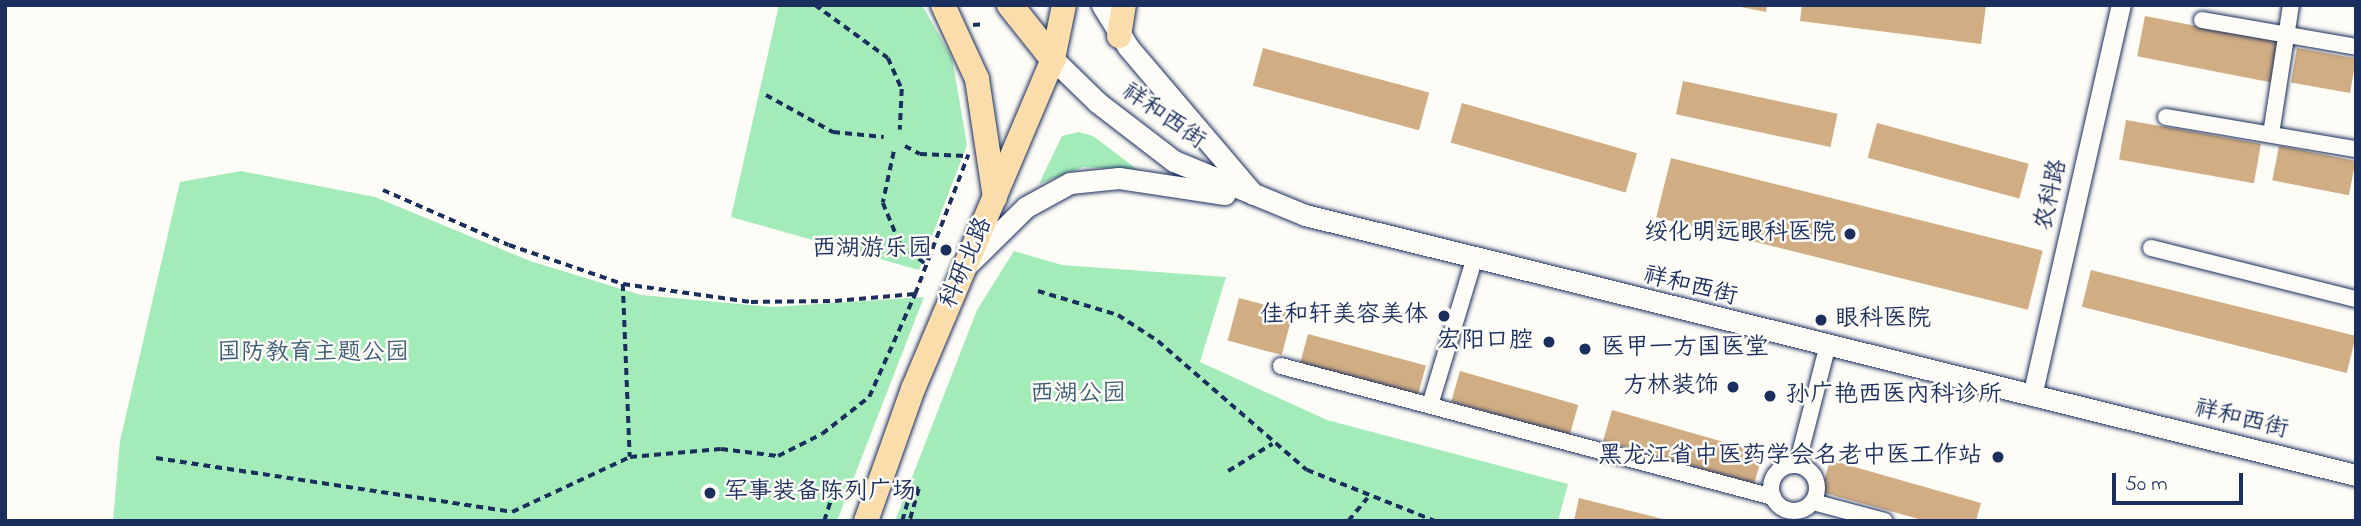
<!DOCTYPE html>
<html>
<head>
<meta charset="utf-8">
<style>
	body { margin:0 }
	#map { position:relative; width:2361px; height:526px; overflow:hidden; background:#fdfcf7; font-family:"Indie Flower","LXGW WenKai TC",sans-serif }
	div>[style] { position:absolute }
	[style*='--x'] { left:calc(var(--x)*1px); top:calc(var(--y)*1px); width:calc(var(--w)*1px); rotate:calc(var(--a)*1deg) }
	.green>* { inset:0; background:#a3ecba }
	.building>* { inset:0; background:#d1ad83; transform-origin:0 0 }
	.path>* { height:3.5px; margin-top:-1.75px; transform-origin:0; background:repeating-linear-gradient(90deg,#1b2f5e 0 7px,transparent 0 12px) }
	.roads { filter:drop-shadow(0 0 2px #1b2f5e) drop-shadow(0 0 2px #1b2f5e) }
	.minor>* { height:16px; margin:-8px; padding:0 8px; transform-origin:8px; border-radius:8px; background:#fdfcf7 }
	.minor>.ring { margin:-8px; padding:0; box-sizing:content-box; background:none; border:16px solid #fdfcf7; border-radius:50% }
	.tertiary>* { height:19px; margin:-9.5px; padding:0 9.5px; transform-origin:9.5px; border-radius:9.5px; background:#fdfcf7 }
	.secondary>* { height:21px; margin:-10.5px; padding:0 10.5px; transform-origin:10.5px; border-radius:10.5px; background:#fdfcf7 }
	.primary>* { height:24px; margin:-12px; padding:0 12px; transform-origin:12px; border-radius:12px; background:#faddab }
	.trunk>* { height:26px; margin:-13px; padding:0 13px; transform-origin:13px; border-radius:13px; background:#faddab }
	.dots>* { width:19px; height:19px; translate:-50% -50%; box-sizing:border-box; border:4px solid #fdfcf7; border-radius:50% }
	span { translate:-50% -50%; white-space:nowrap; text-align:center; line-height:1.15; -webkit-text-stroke:5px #fdfcf7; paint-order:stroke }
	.street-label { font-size:24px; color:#1b2f5e }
	.poi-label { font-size:24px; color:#1b2f5e }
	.right { translate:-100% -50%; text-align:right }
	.left { translate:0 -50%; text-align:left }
	.park-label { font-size:24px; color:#3d5e75 }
	.frame { position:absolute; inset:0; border:7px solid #1b2f5e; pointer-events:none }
	.scale { position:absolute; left:2112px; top:473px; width:131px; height:32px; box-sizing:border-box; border:4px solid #1b2f5e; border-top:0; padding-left:9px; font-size:21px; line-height:24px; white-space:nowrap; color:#1b2f5e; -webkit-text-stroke:5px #fdfcf7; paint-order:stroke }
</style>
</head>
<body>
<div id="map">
	<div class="green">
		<div style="clip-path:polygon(779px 5px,922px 5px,952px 58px,967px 145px,919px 270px,731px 217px)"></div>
		<div style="clip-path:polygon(1079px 132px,1093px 136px,1138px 170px,1083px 167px,1039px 184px,1062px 136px)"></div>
		<div style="clip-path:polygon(241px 171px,375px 197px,530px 261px,641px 295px,773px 307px,924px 297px,837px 521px,113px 521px,120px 441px,180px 182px)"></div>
		<div style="clip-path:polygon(1014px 251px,1062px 265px,1226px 277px,1200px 362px,1327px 420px,1568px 484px,1558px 521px,895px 521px,977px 310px)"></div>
	</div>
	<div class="building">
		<div style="clip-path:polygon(1731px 5px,1767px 5px,1766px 12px)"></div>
		<div style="clip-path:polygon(1802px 5px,1986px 5px,1981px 44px,1800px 21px)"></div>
		<div style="left:2145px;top:16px;width:137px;height:41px;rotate:11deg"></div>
		<div style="left:1263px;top:48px;width:172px;height:39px;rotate:15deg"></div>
		<div style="left:2297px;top:48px;width:60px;height:35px;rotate:10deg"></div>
		<div style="left:1683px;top:81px;width:158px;height:34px;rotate:12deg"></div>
		<div style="left:1462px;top:103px;width:182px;height:41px;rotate:16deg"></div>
		<div style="left:2126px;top:120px;width:137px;height:40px;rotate:10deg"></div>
		<div style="left:1877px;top:123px;width:157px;height:36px;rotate:15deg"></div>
		<div style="left:2279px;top:146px;width:78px;height:35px;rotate:11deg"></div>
		<div style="left:1671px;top:158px;width:383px;height:61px;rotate:14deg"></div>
		<div style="left:2091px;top:270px;width:273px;height:38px;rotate:14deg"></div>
		<div style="left:1239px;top:298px;width:56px;height:44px;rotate:15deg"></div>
		<div style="left:1308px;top:334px;width:122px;height:32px;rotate:15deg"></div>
		<div style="left:1460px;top:371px;width:123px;height:32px;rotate:16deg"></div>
		<div style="left:1612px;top:410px;width:157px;height:32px;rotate:16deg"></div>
		<div style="clip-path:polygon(1830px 460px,1981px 503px,1976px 521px,1926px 521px,1821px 492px)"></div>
		<div style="clip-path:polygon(1579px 498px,1667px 520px,1667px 521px,1574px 521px)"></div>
	</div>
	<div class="path">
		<div style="--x:815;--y:5;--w:90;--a:36"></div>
		<div style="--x:888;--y:58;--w:34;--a:66"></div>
		<div style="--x:902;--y:89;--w:41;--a:92.8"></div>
		<div style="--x:973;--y:25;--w:12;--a:-5"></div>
		<div style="--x:766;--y:95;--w:77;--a:28.9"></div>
		<div style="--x:833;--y:132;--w:51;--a:5.6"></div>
		<div style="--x:905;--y:146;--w:17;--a:28"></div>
		<div style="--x:920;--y:154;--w:47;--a:2.4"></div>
		<div style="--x:894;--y:152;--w:52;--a:102.2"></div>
		<div style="--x:883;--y:203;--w:44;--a:67.5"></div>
		<div style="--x:900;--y:244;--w:31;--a:38"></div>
		<div style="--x:383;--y:190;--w:137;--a:23.6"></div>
		<div style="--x:509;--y:245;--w:120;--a:18.9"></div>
		<div style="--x:623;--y:284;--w:129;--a:8"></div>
		<div style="--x:751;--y:302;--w:84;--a:-0.7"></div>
		<div style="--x:835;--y:301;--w:80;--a:-5"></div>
		<div style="--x:915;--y:294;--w:149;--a:-69.1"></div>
		<div style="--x:623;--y:284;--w:173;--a:87.7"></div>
		<div style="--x:1038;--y:291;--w:84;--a:16.7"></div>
		<div style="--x:1118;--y:315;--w:48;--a:33"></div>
		<div style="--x:1158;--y:341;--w:197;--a:40.9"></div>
		<div style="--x:1307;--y:470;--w:138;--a:21.7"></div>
		<div style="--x:156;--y:458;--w:360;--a:8.6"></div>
		<div style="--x:512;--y:512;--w:130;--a:-25"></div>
		<div style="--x:630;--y:457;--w:91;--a:-5"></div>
		<div style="--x:721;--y:449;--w:57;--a:7"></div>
		<div style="--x:778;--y:456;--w:49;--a:-26.6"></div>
		<div style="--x:822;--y:434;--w:60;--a:-38.2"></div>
		<div style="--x:869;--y:397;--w:113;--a:-65.9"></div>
		<div style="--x:1228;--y:471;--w:52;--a:-31.5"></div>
		<div style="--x:824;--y:521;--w:22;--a:-72"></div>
		<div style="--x:902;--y:521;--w:35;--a:-74"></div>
		<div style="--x:912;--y:487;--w:7;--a:16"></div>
		<div style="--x:919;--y:489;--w:33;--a:106"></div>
		<div style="--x:1348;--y:521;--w:30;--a:-50"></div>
	</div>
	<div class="roads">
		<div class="minor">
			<div style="--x:2202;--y:20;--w:156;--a:9.9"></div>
			<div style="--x:2166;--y:117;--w:193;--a:9.6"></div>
			<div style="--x:2271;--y:134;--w:131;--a:-81.2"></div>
			<div style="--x:2151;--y:248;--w:211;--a:14"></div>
			<div style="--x:1281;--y:366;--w:509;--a:14.91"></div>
			<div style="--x:1430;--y:405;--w:152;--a:-73.1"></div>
			<div style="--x:1797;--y:465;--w:121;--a:-75.6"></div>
			<div class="ring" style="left:1771px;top:465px;width:30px;height:30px"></div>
			<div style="--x:1813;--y:502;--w:74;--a:14.8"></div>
		</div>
		<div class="tertiary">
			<div style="--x:2032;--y:396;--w:401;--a:-77.2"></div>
		</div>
		<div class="secondary">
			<div style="--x:1102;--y:5;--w:49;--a:58.2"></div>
			<div style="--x:1128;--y:47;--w:193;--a:49.6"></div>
			<div style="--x:1053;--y:59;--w:62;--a:44.3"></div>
			<div style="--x:1097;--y:102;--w:97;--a:37.5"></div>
			<div style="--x:1174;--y:161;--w:142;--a:22.4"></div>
			<div style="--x:1305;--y:215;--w:1083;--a:13.9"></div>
			<div style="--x:967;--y:265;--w:83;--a:-44.5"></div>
			<div style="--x:1026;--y:207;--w:50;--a:-28.6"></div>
			<div style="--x:1070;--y:183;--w:49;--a:-5.8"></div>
			<div style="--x:1119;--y:178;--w:107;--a:8.6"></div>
		</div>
		<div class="primary">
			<div style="--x:943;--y:5;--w:81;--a:65.3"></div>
			<div style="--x:977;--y:79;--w:120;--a:81.4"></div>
			<div style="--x:1119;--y:36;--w:31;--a:-81"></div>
			<div style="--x:866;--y:521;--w:140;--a:-70.4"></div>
			<div style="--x:913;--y:389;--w:358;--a:-67"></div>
			<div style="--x:1053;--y:59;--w:55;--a:-78.5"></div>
		</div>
		<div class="trunk">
			<div style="--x:1010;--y:5;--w:69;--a:51.5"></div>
		</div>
	</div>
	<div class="dots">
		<div style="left:1850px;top:234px;background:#1b2f5e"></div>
		<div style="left:946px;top:250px;background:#1b2f5e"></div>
		<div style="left:1444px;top:316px;background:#1b2f5e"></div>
		<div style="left:1821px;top:320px;background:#1b2f5e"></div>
		<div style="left:1549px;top:342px;background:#1b2f5e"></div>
		<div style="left:1585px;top:349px;background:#1b2f5e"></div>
		<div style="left:1733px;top:387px;background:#1b2f5e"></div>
		<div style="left:1770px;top:396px;background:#1b2f5e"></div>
		<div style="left:1998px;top:457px;background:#1b2f5e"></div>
		<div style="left:710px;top:493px;background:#1b2f5e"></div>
	</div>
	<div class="street-label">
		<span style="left:1163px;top:117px;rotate:35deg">祥和西街</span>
		<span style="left:2052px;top:195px;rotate:-77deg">农科路</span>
		<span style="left:967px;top:263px;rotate:-67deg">科研北路</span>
		<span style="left:1690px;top:287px;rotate:14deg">祥和西街</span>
		<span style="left:2241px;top:420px;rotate:14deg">祥和西街</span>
	</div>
	<div class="poi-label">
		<span class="right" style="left:1836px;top:234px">绥化明远眼科医院</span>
		<span class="right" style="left:932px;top:250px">西湖游乐园</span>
		<span class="right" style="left:1428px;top:316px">佳和轩美容美体</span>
		<span class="left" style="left:1835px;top:320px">眼科医院</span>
		<span class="right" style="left:1533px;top:342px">宏阳口腔</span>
		<span class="left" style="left:1601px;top:349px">医甲一方国医堂</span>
		<span class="right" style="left:1719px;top:387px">方林装饰</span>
		<span class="left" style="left:1786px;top:396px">孙广艳西医内科诊所</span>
		<span class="right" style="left:1982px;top:457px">黑龙江省中医药学会名老中医工作站</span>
		<span class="left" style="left:724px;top:493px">军事装备陈列广场</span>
	</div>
	<div class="park-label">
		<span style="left:313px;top:354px">国防教育主题公园</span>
		<span style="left:1078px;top:395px">西湖公园</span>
	</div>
	<div class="frame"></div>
	<div class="scale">50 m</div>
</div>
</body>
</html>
